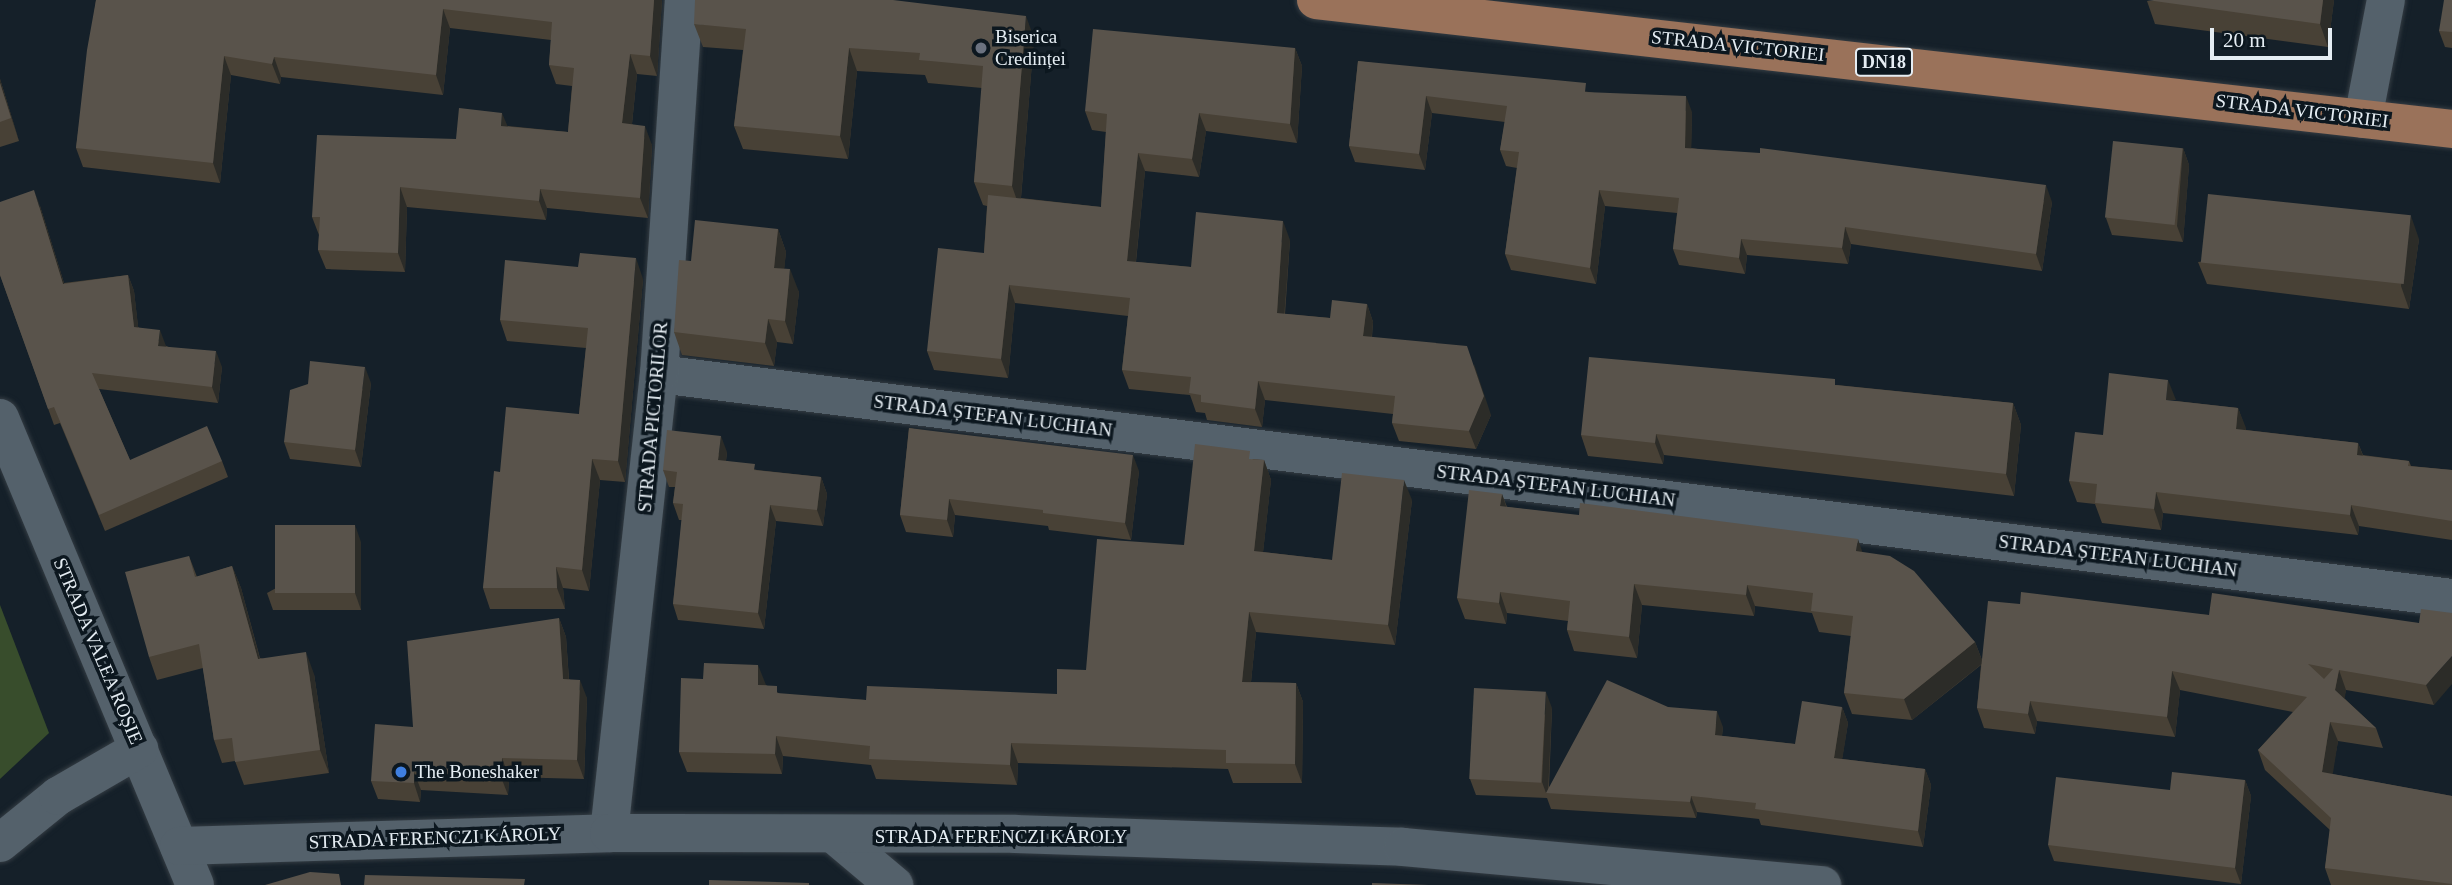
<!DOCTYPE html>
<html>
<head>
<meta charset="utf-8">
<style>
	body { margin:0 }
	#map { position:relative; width:2452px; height:885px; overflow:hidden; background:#152029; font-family:Georgia,serif }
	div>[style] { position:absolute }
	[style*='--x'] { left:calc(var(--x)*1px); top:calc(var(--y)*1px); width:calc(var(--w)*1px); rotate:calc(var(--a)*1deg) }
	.green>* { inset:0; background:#384d2c }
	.roads { filter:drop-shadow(0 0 2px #343c43) drop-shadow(0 0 2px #343c43) }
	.minor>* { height:38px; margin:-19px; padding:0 19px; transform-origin:19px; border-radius:19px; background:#54616b }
	.major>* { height:38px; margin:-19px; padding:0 19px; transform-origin:19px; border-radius:19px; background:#9a725a }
	.wall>* { inset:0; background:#484136 }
	.shaded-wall>* { inset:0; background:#2c2c28 }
	.building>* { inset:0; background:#59534b; transform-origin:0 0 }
	.dots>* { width:19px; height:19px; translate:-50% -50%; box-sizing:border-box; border:4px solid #0c171f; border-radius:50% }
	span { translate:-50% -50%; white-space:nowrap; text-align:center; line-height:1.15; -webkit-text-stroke:7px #0c171f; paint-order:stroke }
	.shield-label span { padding:2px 5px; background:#0c171f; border:2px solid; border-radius:5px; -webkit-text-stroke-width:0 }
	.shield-label { font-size:18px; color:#e5edf3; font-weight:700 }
	.poi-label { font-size:19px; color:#e5edf3 }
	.left { translate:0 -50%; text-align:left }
	.street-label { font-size:19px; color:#e5edf3 }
	.scale { position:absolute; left:2210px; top:28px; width:122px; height:32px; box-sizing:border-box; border:4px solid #e5edf3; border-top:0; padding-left:9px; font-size:21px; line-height:24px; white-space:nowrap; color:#e5edf3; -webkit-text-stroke:5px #0c171f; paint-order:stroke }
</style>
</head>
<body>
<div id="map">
	<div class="green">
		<div style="clip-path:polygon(0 605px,49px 733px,0 779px)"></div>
	</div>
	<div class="roads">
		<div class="minor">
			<div style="--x:2363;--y:119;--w:121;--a:-79.1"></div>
			<div style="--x:659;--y:374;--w:1807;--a:7.12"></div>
			<div style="--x:0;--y:418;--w:506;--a:67.34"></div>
			<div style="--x:609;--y:833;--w:462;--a:-83.8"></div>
			<div style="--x:659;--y:374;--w:375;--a:-86.2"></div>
			<div style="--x:837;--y:837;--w:75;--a:40.1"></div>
			<div style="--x:0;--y:843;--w:75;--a:-39"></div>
			<div style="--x:58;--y:796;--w:94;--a:-30.1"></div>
			<div style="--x:179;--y:846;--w:430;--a:-1.7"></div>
			<div style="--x:609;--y:833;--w:406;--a:0.1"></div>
			<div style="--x:1015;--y:834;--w:388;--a:1.9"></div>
			<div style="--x:1403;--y:847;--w:421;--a:5.2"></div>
		</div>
		<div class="major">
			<div style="--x:1316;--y:0;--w:1143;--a:6.48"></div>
		</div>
	</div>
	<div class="wall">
		<div style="clip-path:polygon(96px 0,662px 0,657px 76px,637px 74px,632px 124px,652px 145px,648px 218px,547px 208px,546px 220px,407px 207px,405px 272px,326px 269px,318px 250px,319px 235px,312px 217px,456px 139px,508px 126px,568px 132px,572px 86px,556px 84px,549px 65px,551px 40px,450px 28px,443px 95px,281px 77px,280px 84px,231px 75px,220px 183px,83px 167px,76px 148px)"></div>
		<div style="clip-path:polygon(2334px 0,2328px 47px,2155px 24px,2147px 1px)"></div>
		<div style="clip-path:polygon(2452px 0,2452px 48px,2445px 47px,2439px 31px)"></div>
		<div style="clip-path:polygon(694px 24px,1034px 38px,1021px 198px,1101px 207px,1106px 132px,1092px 130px,1085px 111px,1295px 48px,1302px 66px,1297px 143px,1206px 131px,1199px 177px,1145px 171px,1136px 262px,1191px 267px,1290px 240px,1285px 314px,1330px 318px,1367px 304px,1373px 322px,1372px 337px,1491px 415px,1476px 449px,1399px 441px,1392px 423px,1393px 414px,1265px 400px,1262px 427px,1207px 420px,1205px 413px,1196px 412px,1190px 395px,1129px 389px,1122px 370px,1128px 316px,1015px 303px,1008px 378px,934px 370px,927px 351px,984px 253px,987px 206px,983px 205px,974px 182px,982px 88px,928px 83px,925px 75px,857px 71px,848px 159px,743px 149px,734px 126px,743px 50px,703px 47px)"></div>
		<div style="clip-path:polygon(1358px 61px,1589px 92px,1692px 112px,1691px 148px,2052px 202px,2042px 271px,1851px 244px,1848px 264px,1747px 255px,1745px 274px,1679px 265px,1673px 249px,1677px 213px,1605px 206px,1596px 284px,1511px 270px,1505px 254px,1517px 168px,1506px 166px,1500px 150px,1505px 122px,1432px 113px,1425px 170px,1355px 162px,1349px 146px)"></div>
		<div style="clip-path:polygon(0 79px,19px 141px,0 147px)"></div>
		<div style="clip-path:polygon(2183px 148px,2189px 165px,2183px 242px,2112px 235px,2106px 218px)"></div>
		<div style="clip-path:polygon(40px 206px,64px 283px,128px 275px,134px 291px,138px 327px,166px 346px,222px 367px,218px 403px,99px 389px,130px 460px,222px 461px,228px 477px,105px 531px,60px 423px,54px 425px,0 275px)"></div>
		<div style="clip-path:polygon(778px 229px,786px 252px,784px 269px,799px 292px,793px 344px,777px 342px,774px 366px,682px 355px,674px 332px,691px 261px)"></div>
		<div style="clip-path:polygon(2419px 239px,2409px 309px,2207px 284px,2198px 262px)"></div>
		<div style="clip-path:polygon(643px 279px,625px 482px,600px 480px,589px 591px,563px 588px,565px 609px,490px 609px,483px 588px,500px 472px,579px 414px,586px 348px,507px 341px,500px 320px)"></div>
		<div style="clip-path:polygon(371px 383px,361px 467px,290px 459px,284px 442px)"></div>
		<div style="clip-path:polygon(1837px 385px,2013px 403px,2021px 425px,2014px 496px,1664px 455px,1663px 464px,1588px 456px,1581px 435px)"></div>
		<div style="clip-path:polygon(2176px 401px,2238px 408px,2246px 430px,2358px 443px,2363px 455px,2409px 461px,2411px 466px,2452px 470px,2452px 540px,2359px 526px,2358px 535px,2163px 513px,2161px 530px,2102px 523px,2095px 504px,2077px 502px,2069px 481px,2103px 435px)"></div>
		<div style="clip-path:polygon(909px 428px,1139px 471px,1131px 540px,1049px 530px,1048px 526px,955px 515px,953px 537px,906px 532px,900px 515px)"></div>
		<div style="clip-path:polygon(727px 452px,726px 461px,757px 470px,821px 477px,827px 494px,823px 526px,776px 521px,764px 629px,678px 620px,673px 604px,682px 520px,679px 520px,673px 503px,675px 487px,669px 487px,663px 470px)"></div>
		<div style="clip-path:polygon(1253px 459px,1264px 460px,1271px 480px,1263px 552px,1332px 560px,1412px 500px,1395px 645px,1256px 632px,1251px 682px,1296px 683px,1303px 702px,1302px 783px,1233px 783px,1228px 769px,1018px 763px,1017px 785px,876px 779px,871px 765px,783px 756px,782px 774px,687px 772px,679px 752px,703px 679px,766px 685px,780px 694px,866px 700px,1057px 694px,1086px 670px,1184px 545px)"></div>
		<div style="clip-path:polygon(1502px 494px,1507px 507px,1862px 552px,1975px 642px,1982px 660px,2020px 604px,2209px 615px,2419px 623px,2434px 705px,2346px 690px,2344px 698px,2376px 728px,2383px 748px,2338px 741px,2332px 774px,2452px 796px,2452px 885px,2331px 885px,2325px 868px,2330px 830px,2265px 770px,2258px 750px,2293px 712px,2180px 690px,2175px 737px,2037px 721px,2035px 734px,1984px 728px,1977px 708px,1981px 665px,1912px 720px,1852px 714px,1844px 693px,1851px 636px,1819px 632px,1812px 613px,1755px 606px,1754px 616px,1642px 605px,1637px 658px,1574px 651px,1567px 630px,1568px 621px,1507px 613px,1506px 624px,1465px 619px,1457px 598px)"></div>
		<div style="clip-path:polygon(361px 542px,361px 610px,273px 610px,267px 593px)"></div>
		<div style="clip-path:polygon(189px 556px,197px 577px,232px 566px,241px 588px,260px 658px,314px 674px,329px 773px,244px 785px,235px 761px,222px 763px,214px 740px,203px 668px,157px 680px,149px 657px)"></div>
		<div style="clip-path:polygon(559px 618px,566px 637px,569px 679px,587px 698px,584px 779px,509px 777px,508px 795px,421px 790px,420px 802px,378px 799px,371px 781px,413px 727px)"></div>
		<div style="clip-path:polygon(1668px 707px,1723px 727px,1722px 736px,1795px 744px,1842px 707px,1848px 723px,1842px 759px,1925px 769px,1931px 785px,1923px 847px,1761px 825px,1759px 819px,1697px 812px,1696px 818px,1551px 809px,1547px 798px,1476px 795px,1470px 779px,1552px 708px,1549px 787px)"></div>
		<div style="clip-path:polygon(2245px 780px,2251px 796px,2241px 884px,2054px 861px,2048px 845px,2170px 790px)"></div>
	</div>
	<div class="shaded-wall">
		<div style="clip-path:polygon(654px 0,662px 0,657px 76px,650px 56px)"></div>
		<div style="clip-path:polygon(2323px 0,2334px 0,2328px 47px,2320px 24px)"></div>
		<div style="clip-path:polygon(443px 9px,450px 28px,443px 95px,436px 75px)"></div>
		<div style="clip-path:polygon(1026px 16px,1034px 38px,1020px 209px,1012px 186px)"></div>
		<div style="clip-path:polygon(849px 48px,857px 71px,848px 159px,840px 136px)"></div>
		<div style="clip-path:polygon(1295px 48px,1302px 66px,1297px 143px,1290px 124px)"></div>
		<div style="clip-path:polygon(630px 54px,637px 74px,630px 143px,622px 123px)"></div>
		<div style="clip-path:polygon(224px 56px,231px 75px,220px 183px,213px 163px)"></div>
		<div style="clip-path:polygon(274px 57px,281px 77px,280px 84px,272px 64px)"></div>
		<div style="clip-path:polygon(0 79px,19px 141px,0 83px)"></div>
		<div style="clip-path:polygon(1426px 96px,1432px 113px,1425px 170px,1419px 154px)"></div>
		<div style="clip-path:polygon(1686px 96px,1692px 112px,1691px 164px,1685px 148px)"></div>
		<div style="clip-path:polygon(502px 113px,510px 132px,501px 126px)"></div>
		<div style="clip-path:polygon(1199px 113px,1206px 131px,1199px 177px,1192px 159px)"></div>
		<div style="clip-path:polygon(645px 126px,652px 145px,648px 218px,640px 198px)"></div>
		<div style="clip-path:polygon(2183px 148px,2189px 165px,2183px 242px,2177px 226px)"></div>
		<div style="clip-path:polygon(1138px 153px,1145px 171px,1134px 279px,1127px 261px)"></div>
		<div style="clip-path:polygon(2046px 185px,2052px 202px,2042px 271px,2036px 254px)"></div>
		<div style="clip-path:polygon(400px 187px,407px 207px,405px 272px,398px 253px)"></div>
		<div style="clip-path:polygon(540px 189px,547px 208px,546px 220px,539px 201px)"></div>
		<div style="clip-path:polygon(34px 190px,40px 206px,69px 299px,63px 284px)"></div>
		<div style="clip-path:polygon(1599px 190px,1605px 206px,1596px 284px,1590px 268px)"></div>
		<div style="clip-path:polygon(2411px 216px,2419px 239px,2409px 309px,2401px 286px)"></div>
		<div style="clip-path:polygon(1283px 221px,1290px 240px,1283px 332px,1277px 313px)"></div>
		<div style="clip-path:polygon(1845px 227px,1851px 244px,1848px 264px,1842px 248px)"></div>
		<div style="clip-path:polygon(778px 229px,786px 252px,782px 291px,774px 268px)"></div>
		<div style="clip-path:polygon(1741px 239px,1747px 255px,1745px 274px,1739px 258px)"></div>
		<div style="clip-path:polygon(636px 258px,643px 279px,625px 482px,618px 461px)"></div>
		<div style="clip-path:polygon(790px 269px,799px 292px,793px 344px,785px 321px)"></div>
		<div style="clip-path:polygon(128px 275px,134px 291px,140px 343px,134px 327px)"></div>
		<div style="clip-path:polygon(1009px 285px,1015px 303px,1008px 378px,1001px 359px)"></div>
		<div style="clip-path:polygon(1367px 304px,1373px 322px,1370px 355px,1363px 336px)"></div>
		<div style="clip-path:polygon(768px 319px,777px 342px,774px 366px,765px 343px)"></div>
		<div style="clip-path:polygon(160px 330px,166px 346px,164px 362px,158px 346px)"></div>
		<div style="clip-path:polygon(216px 351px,222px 367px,218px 403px,212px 387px)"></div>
		<div style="clip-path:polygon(1474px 364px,1491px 415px,1476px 449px,1469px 431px)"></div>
		<div style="clip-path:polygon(365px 367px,371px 383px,361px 467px,355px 450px)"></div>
		<div style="clip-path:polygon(2168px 380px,2176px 400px,2166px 400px)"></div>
		<div style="clip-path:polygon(1258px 381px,1265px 400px,1262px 427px,1255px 409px)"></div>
		<div style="clip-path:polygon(2013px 403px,2021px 425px,2014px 496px,2006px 474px)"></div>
		<div style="clip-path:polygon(2238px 408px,2246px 428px,2243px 449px,2236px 429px)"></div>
		<div style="clip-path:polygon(1656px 434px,1664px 455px,1663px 464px,1655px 443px)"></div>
		<div style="clip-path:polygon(721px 436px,727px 452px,724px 476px,718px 460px)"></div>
		<div style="clip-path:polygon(2358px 443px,2366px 464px,2357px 455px)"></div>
		<div style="clip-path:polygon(1133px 455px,1139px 471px,1131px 540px,1125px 523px)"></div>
		<div style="clip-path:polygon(592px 459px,600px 480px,589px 591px,582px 570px)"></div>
		<div style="clip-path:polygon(1264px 460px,1271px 480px,1261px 571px,1254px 551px)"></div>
		<div style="clip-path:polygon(821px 477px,827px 494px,823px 526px,817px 510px)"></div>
		<div style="clip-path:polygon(1404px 480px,1412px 500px,1395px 645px,1388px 625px)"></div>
		<div style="clip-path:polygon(2156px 492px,2163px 513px,2161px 530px,2154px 509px)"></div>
		<div style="clip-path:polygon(1502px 494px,1509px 515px,1500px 506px)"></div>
		<div style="clip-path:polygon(949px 499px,955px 515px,953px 537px,947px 520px)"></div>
		<div style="clip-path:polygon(770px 505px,776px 521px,764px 629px,758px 613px)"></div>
		<div style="clip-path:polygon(2351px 505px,2359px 526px,2358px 535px,2350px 515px)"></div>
		<div style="clip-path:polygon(355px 525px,361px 542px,361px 610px,355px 593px)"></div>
		<div style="clip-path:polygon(1858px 539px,1865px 560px,1856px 551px)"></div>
		<div style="clip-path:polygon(232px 566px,241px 588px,266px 682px,258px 659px)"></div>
		<div style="clip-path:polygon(556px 567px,563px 588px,565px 609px,557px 588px)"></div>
		<div style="clip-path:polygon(1634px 584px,1642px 605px,1637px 658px,1629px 637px)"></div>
		<div style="clip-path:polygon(1747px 585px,1755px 606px,1754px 616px,1746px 595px)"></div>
		<div style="clip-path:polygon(1500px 592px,1507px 613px,1506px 624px,1499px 603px)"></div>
		<div style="clip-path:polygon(1249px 612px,1256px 632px,1249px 702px,1242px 682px)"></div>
		<div style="clip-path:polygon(559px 618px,566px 637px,570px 697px,563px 679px)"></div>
		<div style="clip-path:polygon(1975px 642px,1983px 663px,1912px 720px,1904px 699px)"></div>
		<div style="clip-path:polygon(306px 652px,314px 674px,329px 773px,320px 750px)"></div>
		<div style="clip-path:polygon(2452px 656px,2452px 684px,2434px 705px,2426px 685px)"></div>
		<div style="clip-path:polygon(758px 665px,766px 685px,758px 685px)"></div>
		<div style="clip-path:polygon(2339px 670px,2346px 690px,2343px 710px,2335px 690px)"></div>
		<div style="clip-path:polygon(2172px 671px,2180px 690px,2175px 737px,2167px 717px)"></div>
		<div style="clip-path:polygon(580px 680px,587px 698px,584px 779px,577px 760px)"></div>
		<div style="clip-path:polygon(1296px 683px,1303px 702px,1302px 783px,1295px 764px)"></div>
		<div style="clip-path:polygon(1546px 692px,1552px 708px,1548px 793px,1546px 793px,1542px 782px)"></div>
		<div style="clip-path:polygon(2030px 701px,2037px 721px,2035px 734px,2028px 714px)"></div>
		<div style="clip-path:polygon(1842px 707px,1848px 723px,1840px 774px,1834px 758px)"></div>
		<div style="clip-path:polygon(1717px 711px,1723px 727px,1720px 751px,1715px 735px)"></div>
		<div style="clip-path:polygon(2330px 722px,2338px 741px,2330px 792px,2322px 772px)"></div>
		<div style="clip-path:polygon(776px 736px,783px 756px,782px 774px,775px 754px)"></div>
		<div style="clip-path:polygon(1011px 743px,1018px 763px,1017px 785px,1010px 765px)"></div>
		<div style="clip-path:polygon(502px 758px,509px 777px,508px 795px,501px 777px)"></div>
		<div style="clip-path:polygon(1925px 769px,1931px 785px,1923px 847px,1918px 831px)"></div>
		<div style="clip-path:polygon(414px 772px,421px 790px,420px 802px,414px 783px)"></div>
		<div style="clip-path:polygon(2245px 780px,2251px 796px,2241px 884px,2235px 868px)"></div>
		<div style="clip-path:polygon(1691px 796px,1697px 812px,1696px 818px,1690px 802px)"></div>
	</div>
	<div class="building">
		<div style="clip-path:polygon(96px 0,654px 0,650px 56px,630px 54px,622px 123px,645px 126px,640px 198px,540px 189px,539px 201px,400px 187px,398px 253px,318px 250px,320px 217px,312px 217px,317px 135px,456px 139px,459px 108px,502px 113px,501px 126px,568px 132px,574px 68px,549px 65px,552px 22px,443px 9px,436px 75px,274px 57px,272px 64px,224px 56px,213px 163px,76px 148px,87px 50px)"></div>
		<div style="clip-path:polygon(695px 0,893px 0,1026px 16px,1012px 186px,974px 182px,983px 66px,919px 60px,920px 53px,849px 48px,840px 136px,734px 126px,746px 29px,694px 24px)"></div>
		<div style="clip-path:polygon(2147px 0,2323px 0,2320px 24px)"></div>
		<div style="clip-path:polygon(2444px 0,2452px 0,2452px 32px,2439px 31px)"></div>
		<div style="clip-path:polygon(1093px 29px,1295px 48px,1290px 124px,1199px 113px,1192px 159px,1138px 153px,1127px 261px,1191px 267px,1196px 212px,1283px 221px,1277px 313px,1330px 318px,1332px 300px,1367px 304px,1363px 336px,1467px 346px,1484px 396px,1469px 431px,1392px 423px,1395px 396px,1258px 381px,1255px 409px,1201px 402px,1201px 395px,1189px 393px,1191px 377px,1122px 370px,1130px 298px,1009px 285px,1001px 359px,927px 351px,938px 248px,984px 253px,988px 195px,1101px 207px,1107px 114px,1085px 111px)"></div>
		<div style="clip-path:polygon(1358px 61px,1586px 83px,1585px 92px,1686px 96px,1685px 148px,1760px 153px,1760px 148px,2046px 185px,2036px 254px,1845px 227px,1842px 248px,1741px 239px,1739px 258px,1673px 249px,1679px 198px,1599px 190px,1590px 268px,1505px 254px,1519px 152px,1500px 150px,1507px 106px,1426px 96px,1419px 154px,1349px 146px)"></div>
		<div style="clip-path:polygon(0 83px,11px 118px,0 122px)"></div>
		<div style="left:2113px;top:141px;width:70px;height:77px;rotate:6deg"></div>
		<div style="clip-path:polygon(34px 190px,63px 284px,128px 275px,134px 327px,160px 330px,158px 346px,216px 351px,212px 387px,92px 373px,130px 460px,207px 426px,222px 461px,99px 515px,54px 407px,48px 409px,0 275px,0 202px)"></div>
		<div style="left:2208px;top:194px;width:204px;height:69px;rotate:6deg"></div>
		<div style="clip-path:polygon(695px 220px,778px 229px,774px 268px,790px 269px,785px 321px,768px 319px,765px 343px,674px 332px,679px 260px,691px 261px)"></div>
		<div style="clip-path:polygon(580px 253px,636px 258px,618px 461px,592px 459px,582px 570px,556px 567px,557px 588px,483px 588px,494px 471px,500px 472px,506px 407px,579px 414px,588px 328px,500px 320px,505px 260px,578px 267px)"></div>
		<div style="clip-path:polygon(1589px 357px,1835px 379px,1835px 385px,2013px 403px,2006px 474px,1656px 434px,1655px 443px,1581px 435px)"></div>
		<div style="clip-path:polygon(310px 361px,365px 367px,355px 450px,284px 442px,290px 390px,308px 384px)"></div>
		<div style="clip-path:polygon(2109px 373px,2168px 380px,2166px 400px,2238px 408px,2236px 429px,2358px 443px,2357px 455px,2409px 461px,2408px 466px,2452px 470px,2452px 521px,2351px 505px,2350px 515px,2156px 492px,2154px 509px,2095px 503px,2097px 484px,2069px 481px,2075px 432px,2103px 435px)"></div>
		<div style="clip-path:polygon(909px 428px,1133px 455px,1125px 523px,1043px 513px,1043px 510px,949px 499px,947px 520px,900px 515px)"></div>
		<div style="clip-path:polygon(667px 430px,721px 436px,718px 460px,755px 464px,754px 470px,821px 477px,817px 510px,770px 505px,758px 613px,673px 604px,683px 504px,673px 503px,677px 472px,663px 470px)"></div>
		<div style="clip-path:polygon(1195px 444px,1250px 451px,1249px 459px,1264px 460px,1254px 551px,1332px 560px,1342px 473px,1404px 480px,1388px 625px,1249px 612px,1242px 682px,1296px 683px,1295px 764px,1226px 763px,1226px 750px,1011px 743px,1010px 765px,869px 759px,870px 746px,776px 736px,775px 754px,679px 752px,681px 678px,703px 679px,704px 663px,758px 665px,758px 685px,777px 686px,777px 693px,866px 700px,867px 686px,1057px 694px,1057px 669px,1086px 670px,1097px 539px,1184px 545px)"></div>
		<div style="clip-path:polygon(1469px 490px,1502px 494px,1500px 506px,1579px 515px,1580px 503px,1858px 539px,1856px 551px,1890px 556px,1914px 571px,1975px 642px,1904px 699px,1844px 693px,1853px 616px,1811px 611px,1813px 593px,1747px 585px,1746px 595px,1634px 584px,1629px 637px,1567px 630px,1570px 601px,1500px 592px,1499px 603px,1457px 598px)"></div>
		<div style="left:355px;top:525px;width:68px;height:80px;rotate:90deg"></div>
		<div style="clip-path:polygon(189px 556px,195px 577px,232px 566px,258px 659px,306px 652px,320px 750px,235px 762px,232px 738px,214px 740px,199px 644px,149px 657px,125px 572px)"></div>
		<div style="clip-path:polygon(evenodd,2021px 592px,2209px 615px,2212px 593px,2419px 623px,2421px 609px,2452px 613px,2452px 656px,2426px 685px,2339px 670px,2335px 690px,2376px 728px,2330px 722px,2322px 772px,2452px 796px,2452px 884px,2325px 868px,2331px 818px,2258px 750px,2307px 697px,2172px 671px,2167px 717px,2030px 701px,2028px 714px,1977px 708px,1988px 601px,2020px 604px,2021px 592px,2308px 664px,2333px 669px,2324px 679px,2308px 664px)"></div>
		<div style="clip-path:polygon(559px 618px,563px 679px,580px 680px,577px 760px,502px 758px,501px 777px,414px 772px,414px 783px,371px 781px,375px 724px,413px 727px,407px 641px)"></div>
		<div style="clip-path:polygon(1607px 680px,1668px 707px,1717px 711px,1715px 735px,1795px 744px,1802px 701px,1842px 707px,1834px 758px,1925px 769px,1918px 831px,1755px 809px,1756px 803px,1691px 796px,1690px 802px,1546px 793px)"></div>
		<div style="left:1474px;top:688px;width:72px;height:91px;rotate:3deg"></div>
		<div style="clip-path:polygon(2172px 772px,2245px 780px,2235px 868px,2048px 845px,2056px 777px,2170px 790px)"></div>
		<div style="clip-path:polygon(310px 872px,339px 874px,341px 885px,265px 885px)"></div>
		<div style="clip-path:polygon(365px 875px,525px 879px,524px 885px,364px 885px)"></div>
		<div style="clip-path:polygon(709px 880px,809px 883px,809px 885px,709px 885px)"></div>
		<div style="clip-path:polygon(1372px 883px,1429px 885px,1372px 885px)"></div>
	</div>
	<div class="dots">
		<div style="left:981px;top:48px;background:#6b7280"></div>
		<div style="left:401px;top:772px;background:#3f7fe0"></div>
	</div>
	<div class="shield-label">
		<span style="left:1884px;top:62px">DN18</span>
	</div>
	<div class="poi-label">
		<span class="left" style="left:995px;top:48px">Biserica<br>Credinței</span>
		<span class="left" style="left:415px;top:772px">The Boneshaker</span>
	</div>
	<div class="street-label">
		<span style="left:1738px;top:46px;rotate:6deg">STRADA VICTORIEI</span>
		<span style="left:2302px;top:111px;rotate:7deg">STRADA VICTORIEI</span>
		<span style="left:993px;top:416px;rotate:7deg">STRADA ȘTEFAN LUCHIAN</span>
		<span style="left:653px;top:417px;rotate:-85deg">STRADA PICTORILOR</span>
		<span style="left:1556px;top:486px;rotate:7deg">STRADA ȘTEFAN LUCHIAN</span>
		<span style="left:2118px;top:556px;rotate:7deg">STRADA ȘTEFAN LUCHIAN</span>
		<span style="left:98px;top:651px;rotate:67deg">STRADA VALEA ROȘIE</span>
		<span style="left:1001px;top:837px">STRADA FERENCZI KÁROLY</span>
		<span style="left:435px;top:838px;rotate:-2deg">STRADA FERENCZI KÁROLY</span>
	</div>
	<div class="scale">20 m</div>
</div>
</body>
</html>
